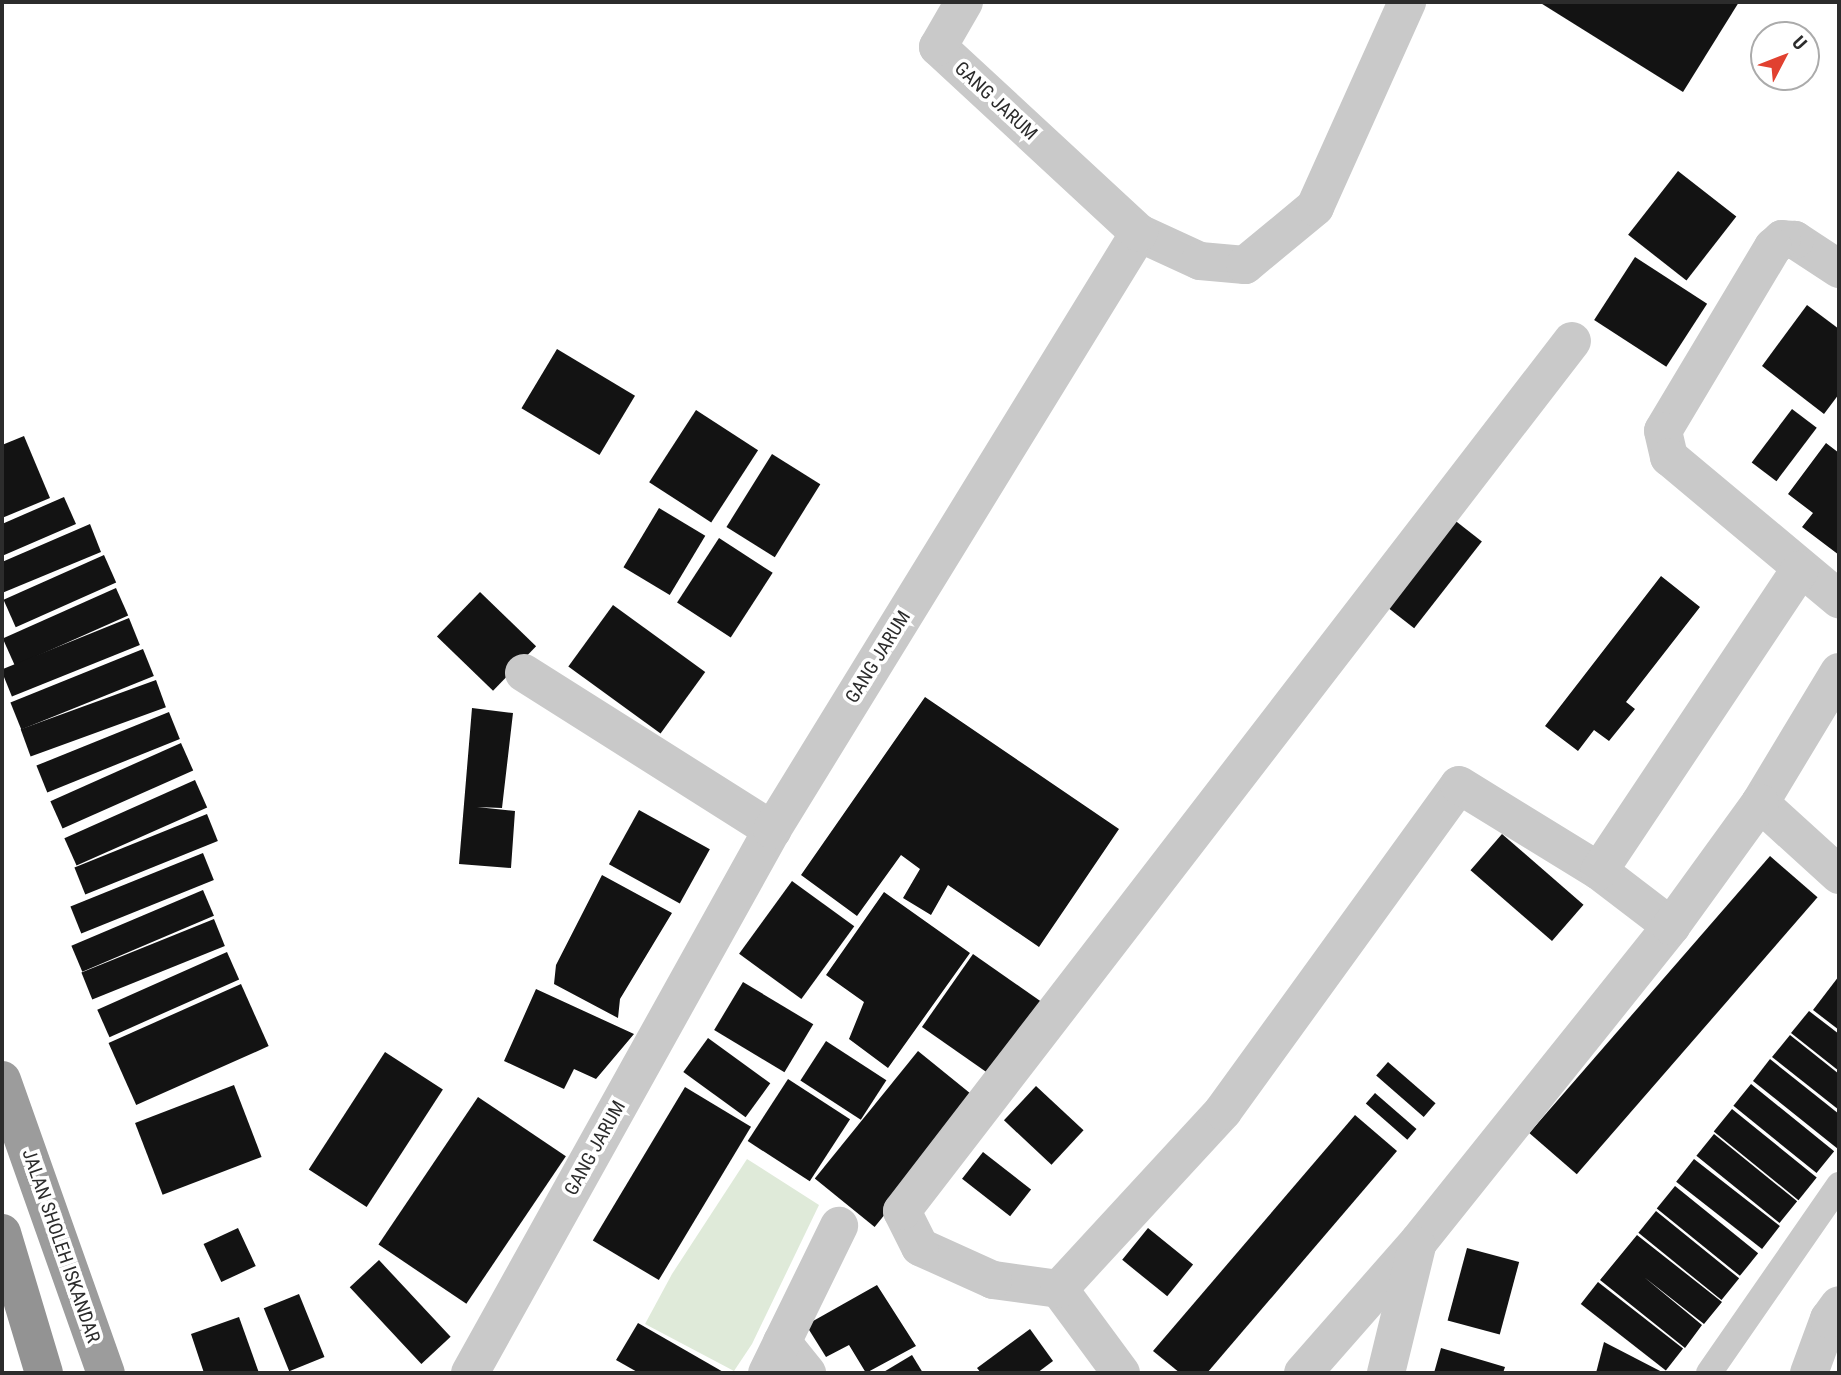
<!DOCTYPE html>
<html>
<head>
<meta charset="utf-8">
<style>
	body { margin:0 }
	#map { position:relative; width:1841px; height:1375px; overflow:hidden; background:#fff; font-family:"Roboto Condensed",sans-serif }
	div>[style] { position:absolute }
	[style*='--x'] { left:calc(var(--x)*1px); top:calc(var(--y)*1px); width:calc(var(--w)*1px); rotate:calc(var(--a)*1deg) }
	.green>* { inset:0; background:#dfead9 }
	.building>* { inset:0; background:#131313; transform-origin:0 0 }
	.service>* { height:26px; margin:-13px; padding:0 13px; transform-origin:13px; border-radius:13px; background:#c9c9c9 }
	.minor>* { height:38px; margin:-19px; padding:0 19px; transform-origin:19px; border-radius:19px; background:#c9c9c9 }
	.trunk>* { height:38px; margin:-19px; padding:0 19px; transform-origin:19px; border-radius:19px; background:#9c9c9c }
	.motorway>* { height:38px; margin:-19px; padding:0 19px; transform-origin:19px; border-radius:19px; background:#939393 }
	span { translate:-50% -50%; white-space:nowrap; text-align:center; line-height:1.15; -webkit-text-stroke:7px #fff; paint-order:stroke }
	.street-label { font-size:19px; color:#2c2c2c }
	.frame { position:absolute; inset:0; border:4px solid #2c2c2c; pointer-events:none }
	.north { position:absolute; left:1750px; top:21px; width:70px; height:70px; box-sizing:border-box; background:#fff; border:2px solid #ababab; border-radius:50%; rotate:48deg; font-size:19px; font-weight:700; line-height:28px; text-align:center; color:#2c2c2c }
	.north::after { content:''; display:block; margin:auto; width:24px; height:32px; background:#e14130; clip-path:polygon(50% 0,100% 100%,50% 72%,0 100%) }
</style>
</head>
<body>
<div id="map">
	<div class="green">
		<div style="clip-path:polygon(747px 1159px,819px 1205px,752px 1344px,734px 1371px,645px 1324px,672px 1274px)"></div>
	</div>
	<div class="building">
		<div style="clip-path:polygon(1539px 2px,1739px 2px,1683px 92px)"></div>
		<div style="left:1678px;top:171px;width:74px;height:81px;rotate:38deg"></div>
		<div style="left:1635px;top:257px;width:86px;height:75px;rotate:33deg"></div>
		<div style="clip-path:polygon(1807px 305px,1839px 329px,1839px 394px,1824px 414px,1762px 366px)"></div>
		<div style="left:557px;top:349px;width:91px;height:69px;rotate:31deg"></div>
		<div style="left:1792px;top:409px;width:31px;height:67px;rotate:37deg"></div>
		<div style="left:696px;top:410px;width:74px;height:86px;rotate:33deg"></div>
		<div style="clip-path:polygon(24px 436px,50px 498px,2px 518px,2px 445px)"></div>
		<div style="clip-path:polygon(1826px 443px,1839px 453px,1839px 555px,1802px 527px,1813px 513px,1788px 494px)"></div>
		<div style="left:772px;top:454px;width:57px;height:86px;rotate:32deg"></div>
		<div style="clip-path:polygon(64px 497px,76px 524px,2px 556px,2px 524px)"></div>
		<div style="left:659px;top:508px;width:54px;height:69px;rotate:31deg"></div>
		<div style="left:1448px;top:515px;width:43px;height:110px;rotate:38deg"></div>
		<div style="clip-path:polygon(90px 524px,101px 552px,2px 593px,2px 562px)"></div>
		<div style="left:719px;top:538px;width:64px;height:77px;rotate:33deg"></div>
		<div style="left:104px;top:555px;width:30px;height:110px;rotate:66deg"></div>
		<div style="clip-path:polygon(1661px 576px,1700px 607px,1626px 702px,1635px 709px,1609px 741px,1594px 730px,1578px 751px,1545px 726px)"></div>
		<div style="left:116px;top:588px;width:30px;height:124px;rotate:66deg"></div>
		<div style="left:480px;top:592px;width:78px;height:62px;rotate:44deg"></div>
		<div style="left:613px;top:605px;width:114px;height:76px;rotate:36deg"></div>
		<div style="left:129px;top:618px;width:29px;height:138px;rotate:68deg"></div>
		<div style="left:143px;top:649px;width:29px;height:143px;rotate:68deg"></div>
		<div style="left:156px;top:680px;width:29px;height:144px;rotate:70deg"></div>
		<div style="clip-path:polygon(925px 697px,1119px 829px,1039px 947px,948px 885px,931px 915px,903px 898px,920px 869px,901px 855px,857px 916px,801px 875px)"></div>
		<div style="clip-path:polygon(472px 708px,513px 713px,502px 808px,477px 807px,515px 811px,511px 868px,459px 864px)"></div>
		<div style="left:169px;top:712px;width:29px;height:143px;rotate:68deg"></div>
		<div style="left:181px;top:743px;width:30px;height:143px;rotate:66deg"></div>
		<div style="left:195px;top:780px;width:30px;height:143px;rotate:66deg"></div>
		<div style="left:639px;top:810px;width:81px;height:62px;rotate:29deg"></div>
		<div style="left:207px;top:814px;width:29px;height:143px;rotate:68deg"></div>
		<div style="left:1502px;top:834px;width:108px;height:48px;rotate:41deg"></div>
		<div style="left:203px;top:853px;width:29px;height:143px;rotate:68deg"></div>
		<div style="left:1770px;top:856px;width:63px;height:367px;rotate:41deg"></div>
		<div style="clip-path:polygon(602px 875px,672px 913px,620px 999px,618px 1018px,554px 984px,556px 965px)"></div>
		<div style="left:792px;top:881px;width:77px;height:90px;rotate:36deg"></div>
		<div style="left:203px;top:890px;width:28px;height:143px;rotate:67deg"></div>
		<div style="clip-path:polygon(884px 892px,970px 953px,888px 1068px,849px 1039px,864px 1002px,826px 975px)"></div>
		<div style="left:214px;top:919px;width:29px;height:143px;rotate:68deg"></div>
		<div style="left:227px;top:952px;width:30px;height:142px;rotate:66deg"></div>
		<div style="left:973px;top:954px;width:93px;height:89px;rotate:35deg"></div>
		<div style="clip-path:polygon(1839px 976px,1839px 1030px,1813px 1010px)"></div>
		<div style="left:743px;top:982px;width:82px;height:56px;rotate:31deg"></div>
		<div style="left:241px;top:984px;width:68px;height:145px;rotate:66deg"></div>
		<div style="clip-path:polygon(536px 989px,634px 1034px,596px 1079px,574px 1069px,564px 1089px,504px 1061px)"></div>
		<div style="clip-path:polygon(1809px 1011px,1839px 1034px,1839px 1071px,1791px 1033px)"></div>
		<div style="clip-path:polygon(1790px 1035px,1839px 1074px,1839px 1110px,1772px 1057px)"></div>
		<div style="left:708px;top:1038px;width:77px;height:42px;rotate:36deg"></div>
		<div style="left:826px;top:1041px;width:72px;height:47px;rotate:33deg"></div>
		<div style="left:918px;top:1051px;width:77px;height:164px;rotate:39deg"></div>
		<div style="left:385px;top:1052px;width:69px;height:140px;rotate:33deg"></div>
		<div style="clip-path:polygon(1770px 1059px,1839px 1114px,1838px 1149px,1753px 1081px)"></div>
		<div style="left:1388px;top:1062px;width:63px;height:18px;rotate:41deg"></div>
		<div style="left:788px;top:1079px;width:74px;height:74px;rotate:33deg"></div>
		<div style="left:1751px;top:1084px;width:107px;height:28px;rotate:39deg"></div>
		<div style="left:234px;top:1085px;width:77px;height:106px;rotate:69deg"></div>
		<div style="left:1036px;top:1086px;width:65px;height:47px;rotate:43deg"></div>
		<div style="left:685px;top:1087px;width:77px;height:179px;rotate:31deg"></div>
		<div style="left:1375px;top:1093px;width:55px;height:14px;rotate:41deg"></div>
		<div style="left:478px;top:1097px;width:106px;height:178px;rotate:34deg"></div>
		<div style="left:1732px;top:1109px;width:109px;height:29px;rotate:39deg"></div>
		<div style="clip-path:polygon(1355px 1115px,1397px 1151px,1207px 1373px,1180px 1373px,1153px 1351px)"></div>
		<div style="left:1714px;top:1134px;width:107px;height:28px;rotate:39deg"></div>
		<div style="left:983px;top:1152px;width:61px;height:34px;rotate:38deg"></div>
		<div style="left:1694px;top:1159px;width:109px;height:29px;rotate:38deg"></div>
		<div style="left:1675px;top:1186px;width:107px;height:29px;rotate:39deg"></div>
		<div style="left:1656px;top:1211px;width:107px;height:28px;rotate:39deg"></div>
		<div style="left:238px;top:1228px;width:42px;height:38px;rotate:65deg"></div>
		<div style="left:1148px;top:1228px;width:58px;height:41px;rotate:39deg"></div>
		<div style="clip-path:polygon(1637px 1235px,1722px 1302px,1704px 1324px,1644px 1277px,1702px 1325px,1685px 1348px,1600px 1280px)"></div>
		<div style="left:1467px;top:1248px;width:54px;height:75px;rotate:15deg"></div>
		<div style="left:379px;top:1260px;width:105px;height:40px;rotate:47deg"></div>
		<div style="left:1598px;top:1282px;width:108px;height:28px;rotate:38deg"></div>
		<div style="clip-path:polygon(877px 1285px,916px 1346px,866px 1373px,849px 1345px,826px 1357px,806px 1325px)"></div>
		<div style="left:299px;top:1294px;width:68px;height:38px;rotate:68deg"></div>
		<div style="clip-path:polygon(239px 1317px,259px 1373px,204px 1373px,191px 1334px)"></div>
		<div style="clip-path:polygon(638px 1323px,725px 1373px,639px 1373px,616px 1360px)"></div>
		<div style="clip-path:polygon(1030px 1329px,1053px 1361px,1037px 1373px,981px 1373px,977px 1368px)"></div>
		<div style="clip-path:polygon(1604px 1342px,1664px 1373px,1596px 1373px)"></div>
		<div style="clip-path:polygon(1441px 1348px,1505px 1367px,1503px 1373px,1434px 1373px)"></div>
		<div style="clip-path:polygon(912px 1355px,923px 1373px,882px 1373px)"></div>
	</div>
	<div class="service">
		<div style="--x:1709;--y:1373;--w:229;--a:-55.3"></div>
	</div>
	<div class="minor">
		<div style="--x:1139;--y:233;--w:67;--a:24.7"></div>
		<div style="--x:1200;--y:261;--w:45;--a:5.1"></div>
		<div style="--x:1245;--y:265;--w:91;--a:-39.6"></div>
		<div style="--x:1315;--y:207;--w:225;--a:-65.8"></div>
		<div style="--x:1839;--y:269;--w:53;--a:-146.6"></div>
		<div style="--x:1795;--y:240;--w:13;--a:-176"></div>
		<div style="--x:1782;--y:239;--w:12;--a:138"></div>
		<div style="--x:1773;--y:247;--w:214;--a:120.9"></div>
		<div style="--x:1663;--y:431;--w:27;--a:77"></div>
		<div style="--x:1669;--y:457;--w:222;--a:39.9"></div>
		<div style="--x:1839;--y:672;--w:153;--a:121.1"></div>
		<div style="--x:1760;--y:803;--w:107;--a:42.3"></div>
		<div style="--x:524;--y:673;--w:294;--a:32.3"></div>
		<div style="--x:1599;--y:871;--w:91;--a:37.4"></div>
		<div style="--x:1059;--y:1289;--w:67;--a:-172.2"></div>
		<div style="--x:993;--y:1280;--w:80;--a:-155.7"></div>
		<div style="--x:920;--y:1247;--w:40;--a:-116.6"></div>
		<div style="--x:902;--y:1211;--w:1098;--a:-52.4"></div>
		<div style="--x:782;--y:1342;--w:40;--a:51"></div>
		<div style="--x:470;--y:1373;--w:621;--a:-60.92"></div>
		<div style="--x:772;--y:830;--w:701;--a:-58.42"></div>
		<div style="--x:1139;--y:233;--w:274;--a:-137.2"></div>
		<div style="--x:938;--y:47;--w:52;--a:-60"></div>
		<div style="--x:767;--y:1373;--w:164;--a:-63.9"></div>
		<div style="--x:1121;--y:1373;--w:104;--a:-126.4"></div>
		<div style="--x:1059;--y:1289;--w:242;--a:-47.3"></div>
		<div style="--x:1223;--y:1111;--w:402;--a:-54.1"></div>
		<div style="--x:1459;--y:785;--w:164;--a:31.6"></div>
		<div style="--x:1599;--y:871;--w:362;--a:-56.3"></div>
		<div style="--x:1303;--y:1373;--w:176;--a:-48.7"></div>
		<div style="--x:1419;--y:1241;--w:403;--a:-51.3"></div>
		<div style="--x:1671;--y:926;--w:152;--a:-54.1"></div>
		<div style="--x:1386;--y:1373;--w:131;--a:-76.3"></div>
		<div style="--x:1809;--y:1373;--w:58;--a:-69.7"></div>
		<div style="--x:1829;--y:1319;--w:17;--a:-54"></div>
	</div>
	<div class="trunk">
		<div style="--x:2;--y:1080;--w:311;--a:70.5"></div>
	</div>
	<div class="motorway">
		<div style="--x:2;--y:1233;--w:146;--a:73.3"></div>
	</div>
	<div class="street-label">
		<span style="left:996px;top:101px;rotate:43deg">GANG JARUM</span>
		<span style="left:878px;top:657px;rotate:-58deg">GANG JARUM</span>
		<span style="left:595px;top:1148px;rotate:-61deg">GANG JARUM</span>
		<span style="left:61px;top:1246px;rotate:71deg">JALAN SHOLEH ISKANDAR</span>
	</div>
	<div class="frame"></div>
	<div class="north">U</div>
</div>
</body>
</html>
